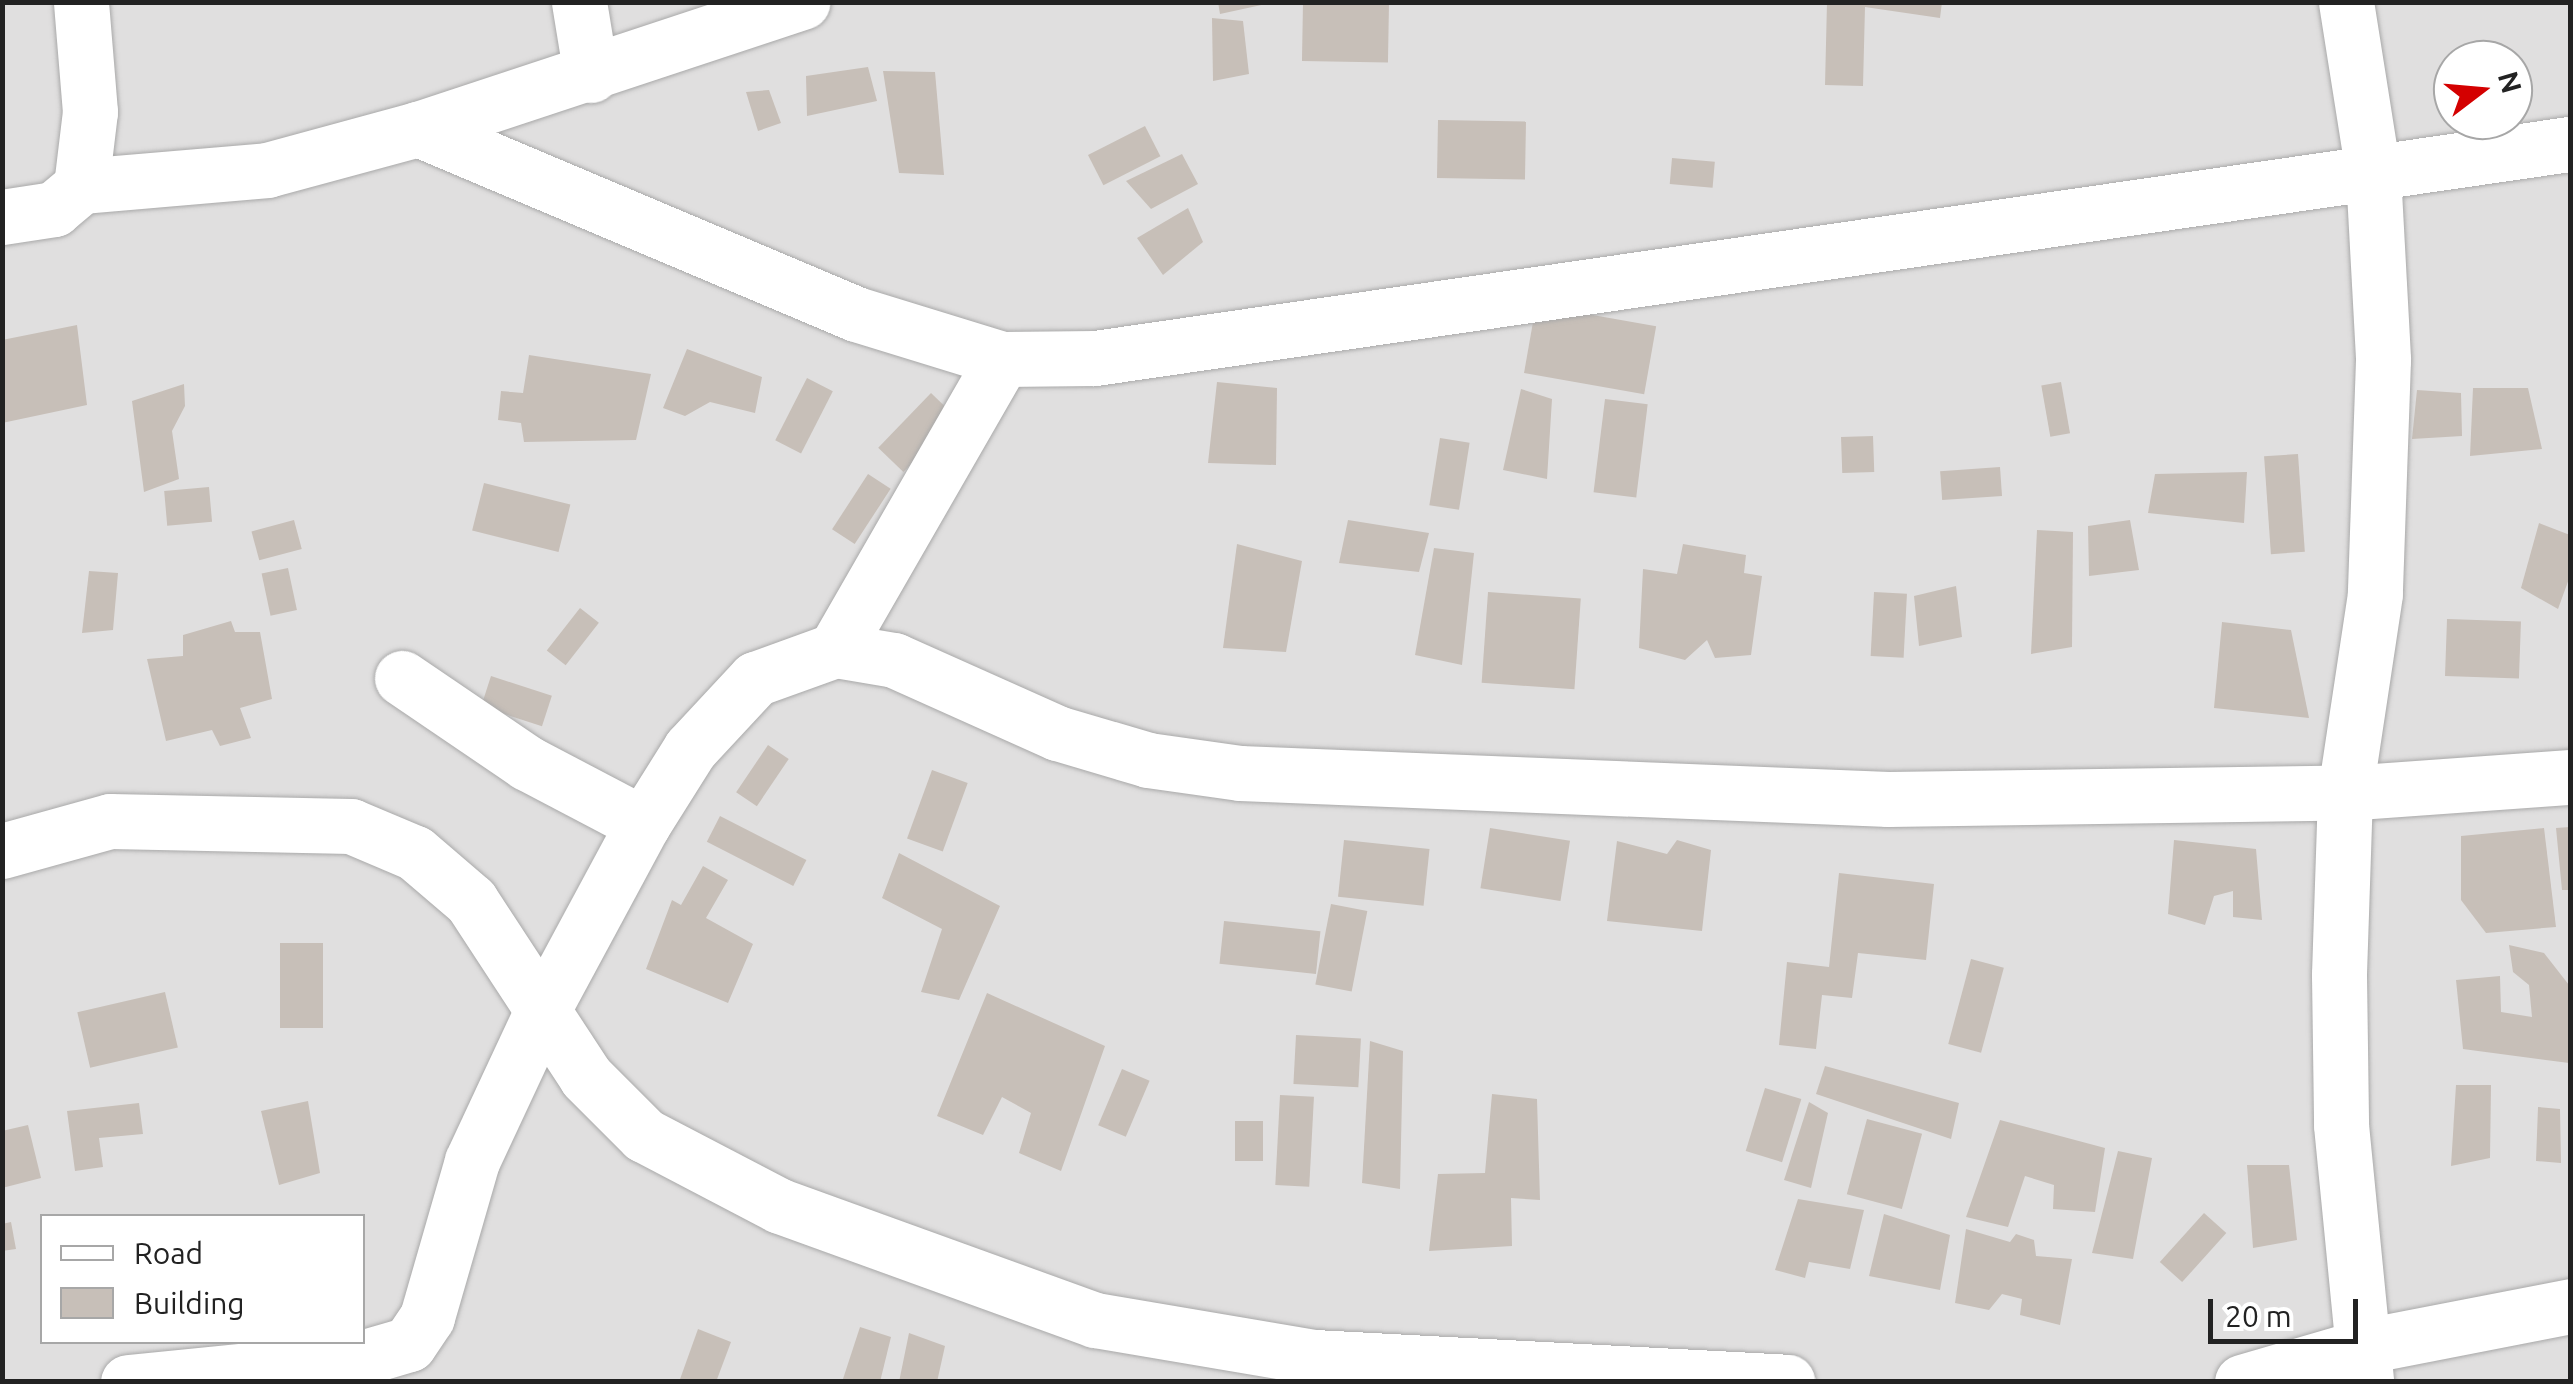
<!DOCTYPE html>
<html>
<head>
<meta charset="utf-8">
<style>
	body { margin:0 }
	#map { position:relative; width:2573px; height:1384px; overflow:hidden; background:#f2efe9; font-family:Ubuntu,sans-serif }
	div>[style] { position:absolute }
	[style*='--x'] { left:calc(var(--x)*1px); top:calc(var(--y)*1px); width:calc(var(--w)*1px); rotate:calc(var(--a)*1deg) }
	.residential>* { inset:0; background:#e0dfdf }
	.building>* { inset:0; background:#c7bfb8; transform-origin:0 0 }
	.roads { filter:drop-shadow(0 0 2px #a9a9a9) drop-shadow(0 0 2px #a9a9a9) }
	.minor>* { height:55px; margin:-27.5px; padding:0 27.5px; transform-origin:27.5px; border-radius:27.5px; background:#fff }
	span { translate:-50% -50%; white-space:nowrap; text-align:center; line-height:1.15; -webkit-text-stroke:8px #fff; paint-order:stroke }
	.frame { position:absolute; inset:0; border:5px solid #222; pointer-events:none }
	.legend { position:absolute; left:40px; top:1214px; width:325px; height:130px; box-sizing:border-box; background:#fff; border:2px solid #a7a7a7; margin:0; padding:12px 18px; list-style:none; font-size:30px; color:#222 }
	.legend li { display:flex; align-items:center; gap:20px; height:50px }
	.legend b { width:50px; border:2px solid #a7a7a7 }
	.north { position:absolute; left:2433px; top:40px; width:100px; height:100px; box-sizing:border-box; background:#fff; border:2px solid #a7a7a7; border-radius:50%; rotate:74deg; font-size:28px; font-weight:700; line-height:40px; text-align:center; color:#222 }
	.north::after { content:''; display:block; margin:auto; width:35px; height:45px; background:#d40000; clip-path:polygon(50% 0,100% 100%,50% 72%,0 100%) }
	.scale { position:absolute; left:2208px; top:1299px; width:150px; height:45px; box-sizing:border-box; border:5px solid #222; border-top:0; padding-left:12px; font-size:30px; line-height:35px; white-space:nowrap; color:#222; -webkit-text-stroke:8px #fff; paint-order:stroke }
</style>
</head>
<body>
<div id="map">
	<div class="residential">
		<div style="clip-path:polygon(evenodd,3px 3px,2570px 3px,2570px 1381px,3px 1381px,3px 3px,2453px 60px,2513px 60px,2513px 120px,2453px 120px,2453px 60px,3px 3px,42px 1216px,362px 1216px,362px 1342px,42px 1342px,42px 1216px)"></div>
	</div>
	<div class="building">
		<div style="clip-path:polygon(1218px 2px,1266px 2px,1266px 4px,1220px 14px)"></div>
		<div style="left:1303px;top:2px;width:86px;height:59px;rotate:1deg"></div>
		<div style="clip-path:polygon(1827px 2px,1942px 2px,1940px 18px,1865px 7px,1863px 86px,1825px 85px)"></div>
		<div style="clip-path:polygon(1212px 18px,1243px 21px,1249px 74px,1213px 81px)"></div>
		<div style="clip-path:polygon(868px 67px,877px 101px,807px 116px,806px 76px)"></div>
		<div style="clip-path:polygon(883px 71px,935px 72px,944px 175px,899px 173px)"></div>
		<div style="clip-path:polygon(769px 90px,781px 123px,758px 131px,746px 92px)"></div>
		<div style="left:1438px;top:120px;width:88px;height:58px;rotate:1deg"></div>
		<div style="left:1145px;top:126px;width:34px;height:64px;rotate:63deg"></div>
		<div style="clip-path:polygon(1182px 154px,1198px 184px,1151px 209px,1126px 181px)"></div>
		<div style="left:1672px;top:158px;width:43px;height:26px;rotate:5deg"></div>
		<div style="clip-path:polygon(1188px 208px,1203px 242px,1163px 275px,1137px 238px)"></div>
		<div style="left:1536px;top:305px;width:122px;height:69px;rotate:10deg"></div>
		<div style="clip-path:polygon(77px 325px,87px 405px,2px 423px,2px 340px)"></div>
		<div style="clip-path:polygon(687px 349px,762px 377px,755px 413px,710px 402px,685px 416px,663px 408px)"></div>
		<div style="clip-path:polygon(529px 355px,651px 374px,636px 440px,524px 442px,521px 423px,498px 420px,501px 391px,523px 393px)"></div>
		<div style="left:807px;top:378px;width:29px;height:70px;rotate:27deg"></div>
		<div style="clip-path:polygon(1217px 382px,1277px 388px,1276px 465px,1208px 463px)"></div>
		<div style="left:2061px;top:382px;width:52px;height:20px;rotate:80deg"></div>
		<div style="clip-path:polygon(184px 384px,185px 406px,172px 431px,179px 479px,144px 492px,132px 401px)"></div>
		<div style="clip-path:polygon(2473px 388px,2528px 388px,2542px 449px,2470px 456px)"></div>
		<div style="clip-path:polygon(1521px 389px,1552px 399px,1547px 479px,1503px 470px)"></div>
		<div style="clip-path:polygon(2417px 390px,2461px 393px,2462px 436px,2412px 439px)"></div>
		<div style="left:931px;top:393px;width:35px;height:76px;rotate:44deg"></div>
		<div style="left:1605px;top:399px;width:43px;height:94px;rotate:7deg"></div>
		<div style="left:1873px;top:436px;width:36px;height:32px;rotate:88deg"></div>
		<div style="left:1440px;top:438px;width:30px;height:68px;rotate:9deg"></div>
		<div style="left:2298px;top:454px;width:98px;height:34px;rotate:86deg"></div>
		<div style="left:2000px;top:467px;width:29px;height:60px;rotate:86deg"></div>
		<div style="clip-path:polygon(2247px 472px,2244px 523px,2148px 513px,2155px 474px)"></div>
		<div style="left:868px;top:474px;width:27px;height:66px;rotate:33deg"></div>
		<div style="left:484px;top:483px;width:89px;height:49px;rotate:14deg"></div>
		<div style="left:209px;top:487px;width:35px;height:45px;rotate:85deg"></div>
		<div style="left:294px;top:520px;width:30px;height:44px;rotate:75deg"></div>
		<div style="clip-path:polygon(1348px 520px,1429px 533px,1419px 572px,1339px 563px)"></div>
		<div style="clip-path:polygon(2130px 520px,2139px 570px,2089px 576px,2088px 526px)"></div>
		<div style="clip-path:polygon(2539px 523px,2570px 535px,2570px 576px,2558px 609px,2521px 588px)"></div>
		<div style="clip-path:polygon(2037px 530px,2073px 532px,2072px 647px,2031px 654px)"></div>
		<div style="clip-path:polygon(1237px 544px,1302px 561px,1286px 652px,1223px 648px)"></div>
		<div style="clip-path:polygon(1683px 544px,1746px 555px,1744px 573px,1762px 576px,1751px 655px,1715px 658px,1707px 640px,1685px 660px,1639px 648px,1643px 569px,1677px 574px)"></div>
		<div style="clip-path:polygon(1434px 548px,1474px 553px,1462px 665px,1415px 655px)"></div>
		<div style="left:288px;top:568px;width:43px;height:27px;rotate:78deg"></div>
		<div style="clip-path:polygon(89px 571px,118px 573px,113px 630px,82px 633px)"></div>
		<div style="clip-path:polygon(1956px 586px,1962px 637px,1919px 646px,1914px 596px)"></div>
		<div style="left:1488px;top:592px;width:93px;height:91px;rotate:4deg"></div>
		<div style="left:1874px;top:592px;width:33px;height:64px;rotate:3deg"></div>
		<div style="left:580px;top:608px;width:24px;height:54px;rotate:38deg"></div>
		<div style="left:2447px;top:619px;width:74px;height:57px;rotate:2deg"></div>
		<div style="clip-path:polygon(231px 621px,235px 632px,260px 632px,272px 699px,240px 708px,251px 738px,220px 746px,212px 730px,166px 741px,147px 659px,183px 656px,183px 635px)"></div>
		<div style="clip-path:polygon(2222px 622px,2291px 630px,2309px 718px,2214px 708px)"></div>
		<div style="left:491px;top:676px;width:64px;height:32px;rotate:18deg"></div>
		<div style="left:768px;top:745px;width:25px;height:57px;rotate:34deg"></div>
		<div style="left:932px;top:770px;width:38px;height:73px;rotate:20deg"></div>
		<div style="left:720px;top:816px;width:97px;height:29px;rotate:27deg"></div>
		<div style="clip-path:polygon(2570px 827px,2570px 890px,2562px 890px,2556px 828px)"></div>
		<div style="left:1490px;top:828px;width:81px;height:61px;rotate:9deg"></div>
		<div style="clip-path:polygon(2544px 828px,2556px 927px,2486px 933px,2461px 900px,2461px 836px)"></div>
		<div style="left:1344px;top:840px;width:86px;height:57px;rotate:6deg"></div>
		<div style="clip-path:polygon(1677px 840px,1711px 850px,1702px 931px,1607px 921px,1617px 841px,1667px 854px)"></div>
		<div style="clip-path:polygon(2174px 840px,2256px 849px,2262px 920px,2233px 917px,2233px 891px,2214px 896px,2205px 925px,2168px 914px)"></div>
		<div style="clip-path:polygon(899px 853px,1000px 906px,959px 1000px,921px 992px,942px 929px,882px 898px)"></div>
		<div style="clip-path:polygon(703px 866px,728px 880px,706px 918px,753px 944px,728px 1003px,646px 969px,672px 900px,681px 905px)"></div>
		<div style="clip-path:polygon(1839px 873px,1934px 884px,1926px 960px,1858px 953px,1852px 998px,1822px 995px,1816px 1049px,1779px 1045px,1787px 962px,1829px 967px)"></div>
		<div style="left:1331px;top:904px;width:37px;height:82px;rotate:11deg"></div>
		<div style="left:1224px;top:921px;width:97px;height:43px;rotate:6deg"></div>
		<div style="left:323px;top:943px;width:85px;height:43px;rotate:90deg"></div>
		<div style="clip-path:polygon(2509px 945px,2544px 953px,2569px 985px,2569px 1063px,2463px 1049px,2456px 980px,2500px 976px,2501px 1012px,2532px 1017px,2529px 985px,2513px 972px)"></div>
		<div style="left:1971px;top:959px;width:34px;height:88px;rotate:15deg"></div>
		<div style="left:165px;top:992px;width:57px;height:90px;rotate:77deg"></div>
		<div style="clip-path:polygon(987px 993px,1105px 1046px,1061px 1171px,1019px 1153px,1031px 1113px,1002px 1097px,983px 1135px,937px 1116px)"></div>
		<div style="left:1296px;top:1035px;width:65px;height:49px;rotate:3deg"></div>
		<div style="clip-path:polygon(1370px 1041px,1403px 1051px,1400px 1189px,1362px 1183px)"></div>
		<div style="clip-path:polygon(1825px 1066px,1959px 1103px,1951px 1139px,1816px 1094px)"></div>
		<div style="left:1122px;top:1069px;width:30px;height:61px;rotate:23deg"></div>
		<div style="clip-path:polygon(2456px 1085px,2491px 1085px,2490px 1158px,2451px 1166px)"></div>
		<div style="left:1765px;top:1088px;width:38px;height:66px;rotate:17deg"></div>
		<div style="clip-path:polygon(1492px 1094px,1537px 1099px,1540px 1200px,1511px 1198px,1512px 1246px,1429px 1251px,1438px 1174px,1485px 1173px)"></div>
		<div style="left:1280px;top:1095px;width:34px;height:90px;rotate:3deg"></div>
		<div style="clip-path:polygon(308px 1101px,320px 1173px,279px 1185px,261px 1111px)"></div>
		<div style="clip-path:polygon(1809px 1102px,1828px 1113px,1811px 1188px,1784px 1180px)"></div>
		<div style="clip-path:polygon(139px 1103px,143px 1134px,99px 1138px,103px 1167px,75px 1171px,67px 1111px)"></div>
		<div style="clip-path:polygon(2538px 1107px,2560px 1109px,2561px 1163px,2536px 1161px)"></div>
		<div style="left:1867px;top:1119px;width:57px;height:78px;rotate:15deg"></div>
		<div style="clip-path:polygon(2000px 1120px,2105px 1148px,2095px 1212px,2053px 1209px,2054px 1185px,2025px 1176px,2008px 1227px,1966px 1217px)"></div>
		<div style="left:1235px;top:1121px;width:28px;height:40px"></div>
		<div style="clip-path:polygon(28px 1125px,41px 1178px,2px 1188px,2px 1131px)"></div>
		<div style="clip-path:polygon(2118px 1151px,2152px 1158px,2133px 1259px,2092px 1253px)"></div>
		<div style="clip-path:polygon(2247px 1165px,2289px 1165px,2297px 1240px,2253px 1248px)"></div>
		<div style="clip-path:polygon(1798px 1199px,1864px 1210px,1850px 1269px,1809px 1262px,1805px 1278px,1775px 1270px)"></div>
		<div style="left:2204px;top:1213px;width:30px;height:66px;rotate:42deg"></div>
		<div style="clip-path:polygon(1884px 1214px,1950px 1235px,1940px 1290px,1869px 1276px)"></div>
		<div style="clip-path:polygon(11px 1222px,16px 1249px,2px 1251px,2px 1224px)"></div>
		<div style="clip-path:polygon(1966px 1229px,2010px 1242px,2016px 1234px,2034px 1240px,2036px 1256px,2072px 1259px,2060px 1325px,2020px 1315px,2022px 1299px,2002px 1294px,1989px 1310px,1955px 1303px)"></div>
		<div style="clip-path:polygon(860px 1327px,891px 1337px,880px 1382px,842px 1382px)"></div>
		<div style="clip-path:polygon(698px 1329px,731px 1342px,716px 1382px,679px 1382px)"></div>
		<div style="clip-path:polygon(909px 1333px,945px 1346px,937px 1382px,899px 1382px)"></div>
	</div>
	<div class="roads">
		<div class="minor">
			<div style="--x:579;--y:2;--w:74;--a:80.7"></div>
			<div style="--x:2346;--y:2;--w:173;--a:81"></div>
			<div style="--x:2373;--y:173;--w:187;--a:86.9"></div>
			<div style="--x:2383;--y:360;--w:234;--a:92"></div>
			<div style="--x:2375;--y:594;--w:201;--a:98.6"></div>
			<div style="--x:2345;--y:793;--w:182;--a:91.9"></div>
			<div style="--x:2339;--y:975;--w:150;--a:89.2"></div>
			<div style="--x:2341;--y:1125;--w:258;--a:84.4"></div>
			<div style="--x:418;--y:129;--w:475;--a:22.9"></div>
			<div style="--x:856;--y:314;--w:153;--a:17.1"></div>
			<div style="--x:1002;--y:359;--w:93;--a:-0.6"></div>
			<div style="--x:1095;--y:358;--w:1490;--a:-8.26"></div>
			<div style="--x:81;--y:186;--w:187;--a:-4.9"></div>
			<div style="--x:267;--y:170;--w:156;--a:-15.2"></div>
			<div style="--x:418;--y:129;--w:405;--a:-18.3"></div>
			<div style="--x:2;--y:217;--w:53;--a:-8.7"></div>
			<div style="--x:54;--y:209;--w:35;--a:-40"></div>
			<div style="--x:81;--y:186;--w:75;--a:-83.1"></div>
			<div style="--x:90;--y:112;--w:110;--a:-94.7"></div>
			<div style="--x:835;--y:650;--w:336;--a:-60.1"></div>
			<div style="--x:402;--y:678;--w:151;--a:34.2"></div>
			<div style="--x:527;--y:763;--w:131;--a:27.7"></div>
			<div style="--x:2;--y:851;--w:112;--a:-15.5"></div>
			<div style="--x:110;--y:821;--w:241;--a:1.2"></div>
			<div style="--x:351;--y:826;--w:69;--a:22.9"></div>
			<div style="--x:415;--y:853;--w:74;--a:40.6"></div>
			<div style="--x:471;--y:901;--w:210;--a:56.8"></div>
			<div style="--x:586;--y:1077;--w:82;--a:45"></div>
			<div style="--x:644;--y:1135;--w:153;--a:27.6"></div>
			<div style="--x:780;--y:1206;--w:335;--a:19.9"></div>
			<div style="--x:1095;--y:1320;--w:222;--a:9.6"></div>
			<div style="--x:1314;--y:1357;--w:474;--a:3"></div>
			<div style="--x:128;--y:1382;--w:231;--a:-5.7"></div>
			<div style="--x:358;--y:1359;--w:53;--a:-16.4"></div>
			<div style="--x:409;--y:1344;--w:32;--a:-56"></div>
			<div style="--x:427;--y:1317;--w:162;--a:-73.9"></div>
			<div style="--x:472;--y:1161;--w:161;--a:-65"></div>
			<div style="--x:540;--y:1015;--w:217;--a:-61.7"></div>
			<div style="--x:643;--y:824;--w:89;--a:-57.9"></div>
			<div style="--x:690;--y:749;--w:96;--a:-47.1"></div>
			<div style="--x:755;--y:679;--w:85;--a:-19.9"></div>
			<div style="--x:835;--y:650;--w:60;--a:9.6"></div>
			<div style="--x:894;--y:660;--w:179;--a:24.1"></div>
			<div style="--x:1057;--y:733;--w:95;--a:16.5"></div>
			<div style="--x:1148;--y:760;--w:93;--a:8"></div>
			<div style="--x:1240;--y:773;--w:649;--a:2.3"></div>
			<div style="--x:1888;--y:799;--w:457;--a:-0.8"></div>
			<div style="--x:2345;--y:793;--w:226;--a:-4.1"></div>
			<div style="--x:2242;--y:1382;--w:128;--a:-16.3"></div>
			<div style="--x:2365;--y:1346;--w:209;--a:-11"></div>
		</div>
	</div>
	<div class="frame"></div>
	<ul class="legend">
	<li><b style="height:12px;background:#fff"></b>Road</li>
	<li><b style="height:28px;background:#c7bfb8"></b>Building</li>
	</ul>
	<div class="north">N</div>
	<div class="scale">20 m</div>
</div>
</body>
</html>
